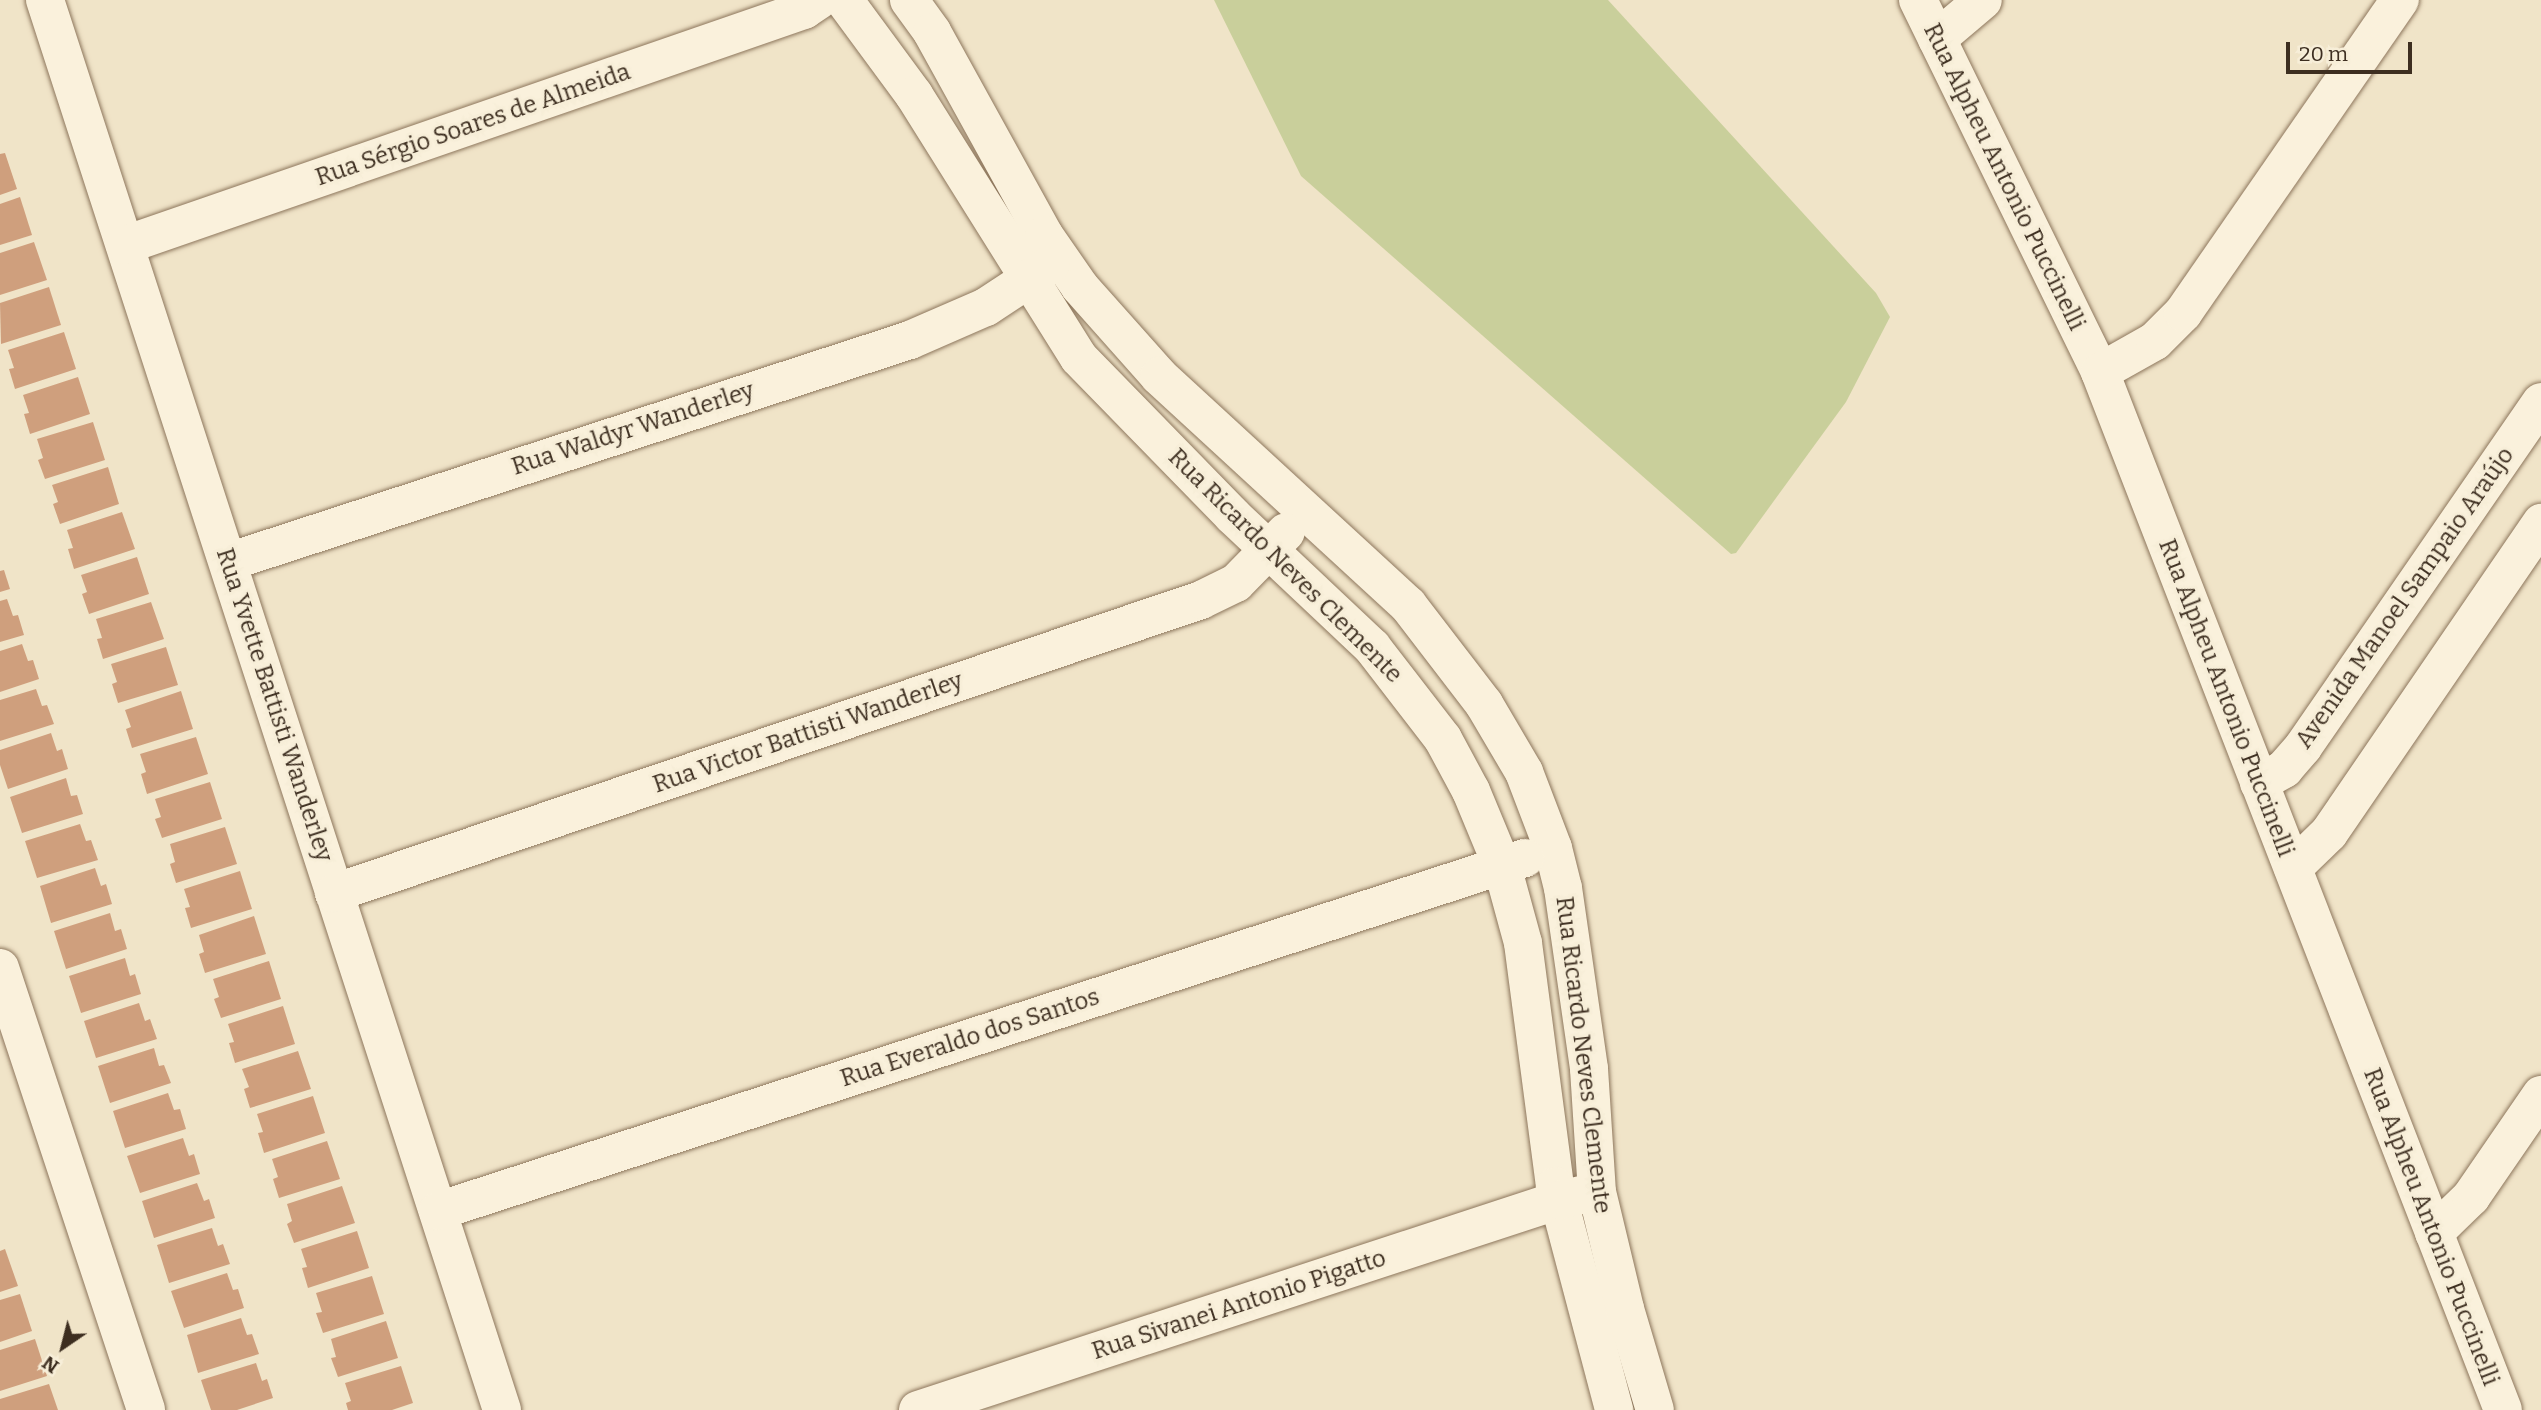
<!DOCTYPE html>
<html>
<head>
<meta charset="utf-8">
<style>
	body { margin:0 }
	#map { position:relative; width:2541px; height:1410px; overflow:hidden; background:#f0e4c8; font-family:Bitter,serif }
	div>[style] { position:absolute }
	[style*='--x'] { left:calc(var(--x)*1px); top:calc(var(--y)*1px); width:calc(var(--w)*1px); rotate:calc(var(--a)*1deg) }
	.green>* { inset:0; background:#c9cf9b }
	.building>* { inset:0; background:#cf9f7d }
	.roads { filter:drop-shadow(0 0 2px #8d765c) drop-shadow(0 0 2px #8d765c) }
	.minor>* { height:38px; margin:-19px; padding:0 19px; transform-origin:19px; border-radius:19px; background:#faf1dc }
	span { translate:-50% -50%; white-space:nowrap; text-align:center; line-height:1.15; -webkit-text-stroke:6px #f7eed8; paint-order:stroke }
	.street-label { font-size:24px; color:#3d2e20 }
	.north { position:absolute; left:28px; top:1312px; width:70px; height:70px; -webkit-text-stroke:5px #f7eed8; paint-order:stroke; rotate:215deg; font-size:19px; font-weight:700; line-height:28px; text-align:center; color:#3d2e20 }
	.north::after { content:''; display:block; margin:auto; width:24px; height:32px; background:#3d2e20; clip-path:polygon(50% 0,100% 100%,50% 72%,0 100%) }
	.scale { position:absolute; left:2286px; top:42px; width:126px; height:32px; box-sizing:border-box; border:4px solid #3d2e20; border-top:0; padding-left:9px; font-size:21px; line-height:24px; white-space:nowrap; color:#3d2e20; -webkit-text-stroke:5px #f7eed8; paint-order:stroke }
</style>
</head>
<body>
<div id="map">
	<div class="green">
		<div style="clip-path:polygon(1214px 0,1608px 0,1876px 293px,1890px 317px,1846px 402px,1736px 553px,1731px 554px,1301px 176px)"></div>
	</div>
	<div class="building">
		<div style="clip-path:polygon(5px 153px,17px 189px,0 195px,0 154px)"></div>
		<div style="clip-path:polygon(20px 197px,32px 235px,0 245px,0 204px)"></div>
		<div style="clip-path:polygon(34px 242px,47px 280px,0 295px,0 253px)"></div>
		<div style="clip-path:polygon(49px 287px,61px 325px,1px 344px,0 303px)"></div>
		<div style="clip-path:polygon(64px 332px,76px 369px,15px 389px,9px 369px,14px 368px,8px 350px)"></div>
		<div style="clip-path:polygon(78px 377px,90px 414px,30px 434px,24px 414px,29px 413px,23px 395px)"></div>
		<div style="clip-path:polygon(93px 422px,105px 460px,45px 479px,38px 460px,43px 458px,37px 439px)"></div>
		<div style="clip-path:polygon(108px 467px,119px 504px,60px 524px,53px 504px,58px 502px,52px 485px)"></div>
		<div style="clip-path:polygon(122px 512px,135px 549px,74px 569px,68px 549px,73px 548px,67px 530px)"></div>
		<div style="clip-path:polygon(137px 557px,149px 594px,89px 614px,82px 594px,87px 592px,81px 575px)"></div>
		<div style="clip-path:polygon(4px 570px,10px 589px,0 592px,0 571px)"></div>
		<div style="clip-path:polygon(7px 599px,13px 616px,18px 615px,24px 635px,0 642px,0 601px)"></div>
		<div style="clip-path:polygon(151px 602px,164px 639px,103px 659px,97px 639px,102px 638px,96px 619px)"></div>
		<div style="clip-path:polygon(22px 644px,28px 661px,33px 660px,39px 679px,0 692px,0 651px)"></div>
		<div style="clip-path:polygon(166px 647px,178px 685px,118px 703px,112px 684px,117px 682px,111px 664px)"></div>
		<div style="clip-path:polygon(36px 689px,42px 706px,47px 705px,54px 724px,0 741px,0 700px)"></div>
		<div style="clip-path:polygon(181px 691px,193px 729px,132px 748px,126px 729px,131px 727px,125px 710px)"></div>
		<div style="clip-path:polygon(51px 733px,57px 751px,62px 749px,68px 769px,8px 789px,0 765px,0 750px)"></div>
		<div style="clip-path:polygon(196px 737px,208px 774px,147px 794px,141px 774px,146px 772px,140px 754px)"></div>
		<div style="clip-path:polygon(66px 778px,71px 796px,77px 795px,83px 814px,22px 833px,10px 797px)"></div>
		<div style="clip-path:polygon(210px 782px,222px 819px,162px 838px,155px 819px,161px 817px,155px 799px)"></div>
		<div style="clip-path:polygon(80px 824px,86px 841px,91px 840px,98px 860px,37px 878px,25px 841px)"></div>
		<div style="clip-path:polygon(225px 827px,237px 864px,176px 883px,170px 864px,175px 862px,170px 844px)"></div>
		<div style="clip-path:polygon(95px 868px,101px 886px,106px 884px,112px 904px,51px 923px,40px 886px)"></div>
		<div style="clip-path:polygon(240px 871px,252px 909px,191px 928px,185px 908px,190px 907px,184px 889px)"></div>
		<div style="clip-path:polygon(110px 913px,115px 931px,121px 929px,127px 949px,66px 969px,54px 931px)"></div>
		<div style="clip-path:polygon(254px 916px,266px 954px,205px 973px,199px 954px,204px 952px,199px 935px)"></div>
		<div style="clip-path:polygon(125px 958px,130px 976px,135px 974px,141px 994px,81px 1013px,69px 976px)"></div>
		<div style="clip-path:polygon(269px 961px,281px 999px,221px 1018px,214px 999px,219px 997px,213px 979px)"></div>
		<div style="clip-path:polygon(139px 1003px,145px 1021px,150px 1019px,157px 1039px,96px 1058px,84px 1021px)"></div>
		<div style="clip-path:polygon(283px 1006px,295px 1044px,235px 1063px,229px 1043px,234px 1042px,228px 1024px)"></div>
		<div style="clip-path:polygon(154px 1048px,159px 1066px,164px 1065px,171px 1083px,110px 1103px,98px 1066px)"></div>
		<div style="clip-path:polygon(298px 1051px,311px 1089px,250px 1108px,244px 1089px,249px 1087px,242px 1069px)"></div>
		<div style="clip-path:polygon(168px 1093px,174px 1110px,180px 1109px,186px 1129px,125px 1148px,113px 1111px)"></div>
		<div style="clip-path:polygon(313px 1096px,325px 1133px,264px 1153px,258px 1133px,263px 1132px,257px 1114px)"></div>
		<div style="clip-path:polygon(183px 1138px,189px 1156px,194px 1154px,200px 1174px,140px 1193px,127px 1156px)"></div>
		<div style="clip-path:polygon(327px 1141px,340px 1179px,279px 1198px,273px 1179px,278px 1177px,272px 1159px)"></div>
		<div style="clip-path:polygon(197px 1183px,204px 1201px,209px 1199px,215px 1218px,154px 1238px,142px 1201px)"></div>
		<div style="clip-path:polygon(342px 1186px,355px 1223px,294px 1243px,287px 1224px,292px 1221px,287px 1204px)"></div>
		<div style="clip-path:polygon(212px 1228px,218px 1246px,223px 1244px,230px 1264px,169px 1283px,157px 1245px)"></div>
		<div style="clip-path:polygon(357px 1231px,369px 1268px,308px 1288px,302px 1268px,307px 1267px,301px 1249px)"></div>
		<div style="clip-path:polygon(5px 1249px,18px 1286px,0 1292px,0 1251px)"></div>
		<div style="clip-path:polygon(227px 1273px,233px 1290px,238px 1289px,244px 1308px,184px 1328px,171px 1291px)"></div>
		<div style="clip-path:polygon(372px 1276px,384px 1314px,323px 1333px,316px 1313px,322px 1312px,316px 1293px)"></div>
		<div style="clip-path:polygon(20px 1294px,32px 1331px,0 1342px,0 1300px)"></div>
		<div style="clip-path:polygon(241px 1318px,247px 1335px,252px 1334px,259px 1354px,198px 1373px,187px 1335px)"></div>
		<div style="clip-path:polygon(386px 1321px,398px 1358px,338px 1377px,331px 1358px,336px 1357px,331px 1339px)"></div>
		<div style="clip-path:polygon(35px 1339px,47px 1376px,0 1391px,0 1350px)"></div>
		<div style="clip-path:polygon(256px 1363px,262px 1381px,267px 1379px,273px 1398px,237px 1410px,211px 1410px,201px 1380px)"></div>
		<div style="clip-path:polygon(401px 1366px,413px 1403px,392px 1410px,348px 1410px,346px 1403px,351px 1401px,345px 1383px)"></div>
		<div style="clip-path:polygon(49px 1384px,58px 1410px,0 1410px,0 1399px)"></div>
	</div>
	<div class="roads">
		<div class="minor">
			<div style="--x:45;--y:0;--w:1482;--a:72.04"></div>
			<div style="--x:844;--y:0;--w:118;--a:53.6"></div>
			<div style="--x:914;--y:95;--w:310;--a:57.9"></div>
			<div style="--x:1079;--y:358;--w:221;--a:45.7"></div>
			<div style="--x:1233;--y:516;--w:191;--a:43.3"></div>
			<div style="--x:1372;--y:647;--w:116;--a:52.3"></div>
			<div style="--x:1443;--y:739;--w:59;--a:61.7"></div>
			<div style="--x:1471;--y:791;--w:81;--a:67.5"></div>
			<div style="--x:1502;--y:866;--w:80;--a:74.7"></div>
			<div style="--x:1523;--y:943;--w:245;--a:82.5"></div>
			<div style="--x:1555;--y:1186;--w:232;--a:75.2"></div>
			<div style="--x:909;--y:0;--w:39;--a:54"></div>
			<div style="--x:932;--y:32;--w:232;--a:61.1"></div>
			<div style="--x:1044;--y:235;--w:63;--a:55.3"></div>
			<div style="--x:1080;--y:287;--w:119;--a:48.4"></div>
			<div style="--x:1159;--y:376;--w:338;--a:42.6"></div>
			<div style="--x:1408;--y:605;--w:125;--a:52.5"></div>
			<div style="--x:1484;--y:704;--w:79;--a:59.5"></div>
			<div style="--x:1524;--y:772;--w:81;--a:69.1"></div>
			<div style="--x:1553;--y:848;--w:41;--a:76"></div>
			<div style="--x:1563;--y:888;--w:183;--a:81.8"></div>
			<div style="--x:1589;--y:1069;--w:123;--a:86.3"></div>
			<div style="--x:1597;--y:1192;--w:120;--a:76.5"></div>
			<div style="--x:1625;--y:1309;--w:105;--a:73.5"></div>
			<div style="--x:1918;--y:0;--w:414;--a:63.9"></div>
			<div style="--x:2100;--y:372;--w:1113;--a:68.78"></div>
			<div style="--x:1937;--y:39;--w:60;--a:-40.3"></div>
			<div style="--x:125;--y:245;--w:719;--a:-19.09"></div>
			<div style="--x:804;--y:10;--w:18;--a:-34"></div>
			<div style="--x:2100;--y:372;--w:63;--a:-29.4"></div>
			<div style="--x:2155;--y:341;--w:40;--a:-45"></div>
			<div style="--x:2183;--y:313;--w:381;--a:-55.3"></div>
			<div style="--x:228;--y:562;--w:717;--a:-18.03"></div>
			<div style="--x:910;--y:340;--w:83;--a:-23.5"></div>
			<div style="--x:986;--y:307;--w:77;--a:-33.3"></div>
			<div style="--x:2259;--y:783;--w:29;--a:-29"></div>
			<div style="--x:2284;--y:769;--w:29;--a:-49"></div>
			<div style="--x:2303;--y:747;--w:419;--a:-55.4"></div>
			<div style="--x:2293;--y:868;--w:50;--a:-44.2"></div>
			<div style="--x:2329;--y:833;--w:376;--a:-55.6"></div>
			<div style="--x:334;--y:893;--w:915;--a:-18.67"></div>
			<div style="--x:1201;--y:600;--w:39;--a:-26"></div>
			<div style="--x:1236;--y:583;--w:71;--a:-45.6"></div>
			<div style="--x:0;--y:968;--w:465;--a:71.7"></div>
			<div style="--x:438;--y:1211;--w:1143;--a:-17.99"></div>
			<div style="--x:2434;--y:1233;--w:52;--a:-44.2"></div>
			<div style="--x:2471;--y:1197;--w:124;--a:-55.5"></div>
			<div style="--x:918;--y:1410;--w:675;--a:-18.14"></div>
			<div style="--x:1559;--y:1200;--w:27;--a:-13"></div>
		</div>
	</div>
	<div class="street-label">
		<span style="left:473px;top:125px;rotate:-19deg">Rua Sérgio Soares de Almeida</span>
		<span style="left:2004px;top:177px;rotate:64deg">Rua Alpheu Antonio Puccinelli</span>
		<span style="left:633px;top:429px;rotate:-18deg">Rua Waldyr Wanderley</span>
		<span style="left:1285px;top:566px;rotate:45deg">Rua Ricardo Neves Clemente</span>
		<span style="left:2405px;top:598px;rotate:-55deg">Avenida Manoel Sampaio Araújo</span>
		<span style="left:2226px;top:698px;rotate:69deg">Rua Alpheu Antonio Puccinelli</span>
		<span style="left:274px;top:705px;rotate:72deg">Rua Yvette Battisti Wanderley</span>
		<span style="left:808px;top:733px;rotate:-19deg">Rua Victor Battisti Wanderley</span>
		<span style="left:970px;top:1038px;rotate:-18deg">Rua Everaldo dos Santos</span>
		<span style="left:1583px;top:1055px;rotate:83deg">Rua Ricardo Neves Clemente</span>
		<span style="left:2431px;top:1227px;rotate:69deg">Rua Alpheu Antonio Puccinelli</span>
		<span style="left:1239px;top:1305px;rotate:-18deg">Rua Sivanei Antonio Pigatto</span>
	</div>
	<div class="north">N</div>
	<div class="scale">20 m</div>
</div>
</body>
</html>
